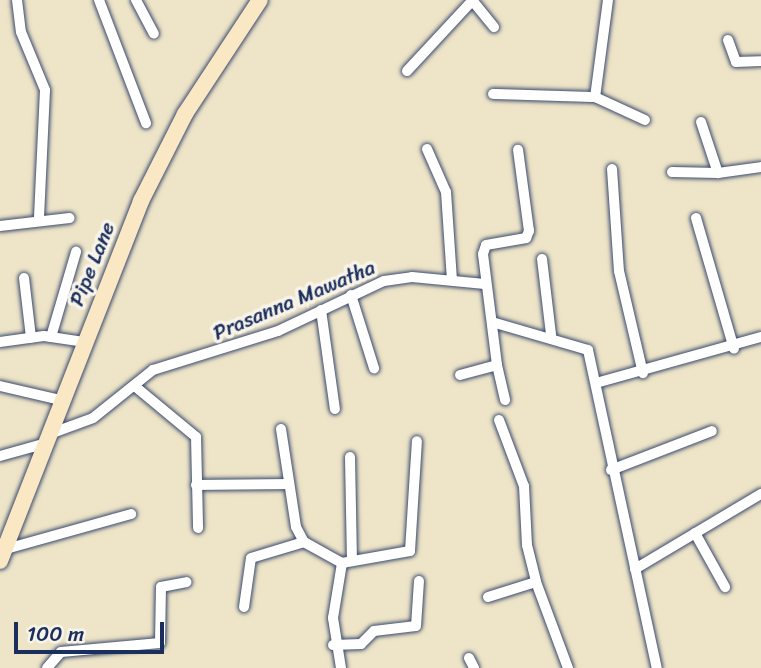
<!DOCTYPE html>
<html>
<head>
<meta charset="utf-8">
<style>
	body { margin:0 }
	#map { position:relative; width:761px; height:668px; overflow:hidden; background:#eee5c8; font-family:Sriracha,sans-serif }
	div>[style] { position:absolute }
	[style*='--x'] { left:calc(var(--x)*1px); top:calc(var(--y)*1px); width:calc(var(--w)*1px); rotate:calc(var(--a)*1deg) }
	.roads { filter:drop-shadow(0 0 2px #3b4a6e) drop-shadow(0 0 2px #3b4a6e) }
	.street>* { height:10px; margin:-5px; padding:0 5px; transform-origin:5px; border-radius:5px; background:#fff }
	.secondary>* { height:16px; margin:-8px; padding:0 8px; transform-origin:8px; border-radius:8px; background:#fae7c3 }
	span { translate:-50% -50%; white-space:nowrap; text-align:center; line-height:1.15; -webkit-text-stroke:7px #f7f3e8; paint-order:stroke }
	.street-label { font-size:21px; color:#1b2f5e }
	.scale { position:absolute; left:14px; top:622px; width:150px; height:32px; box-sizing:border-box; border:4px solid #1b2f5e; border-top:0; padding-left:9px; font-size:21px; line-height:24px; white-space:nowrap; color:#1b2f5e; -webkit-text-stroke:5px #f7f3e8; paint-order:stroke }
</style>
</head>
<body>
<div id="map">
	<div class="roads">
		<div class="street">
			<div style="--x:17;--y:0;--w:32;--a:83"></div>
			<div style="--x:21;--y:32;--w:63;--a:67.5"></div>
			<div style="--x:45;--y:90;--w:129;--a:92.7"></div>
			<div style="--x:99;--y:0;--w:132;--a:69.1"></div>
			<div style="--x:136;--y:0;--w:38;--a:62"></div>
			<div style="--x:472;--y:0;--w:35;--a:51"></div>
			<div style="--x:608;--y:0;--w:98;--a:97.6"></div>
			<div style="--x:595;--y:97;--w:55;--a:24.7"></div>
			<div style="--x:728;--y:40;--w:23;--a:70"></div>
			<div style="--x:736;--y:62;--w:25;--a:-2"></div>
			<div style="--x:407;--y:71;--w:96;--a:-47.1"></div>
			<div style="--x:493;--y:94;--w:102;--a:1.7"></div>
			<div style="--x:701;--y:122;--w:54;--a:71.6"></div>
			<div style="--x:718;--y:173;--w:43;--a:-7.9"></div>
			<div style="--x:427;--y:149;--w:47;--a:66.2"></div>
			<div style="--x:446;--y:192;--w:87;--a:86.1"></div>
			<div style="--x:612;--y:169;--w:102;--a:86.1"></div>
			<div style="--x:619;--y:271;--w:105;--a:76.8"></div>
			<div style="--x:672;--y:172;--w:46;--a:1.2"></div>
			<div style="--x:696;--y:218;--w:136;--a:73.8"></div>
			<div style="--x:0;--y:226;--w:70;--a:-6.5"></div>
			<div style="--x:542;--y:259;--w:77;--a:83.2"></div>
			<div style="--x:24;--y:278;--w:60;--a:83.3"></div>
			<div style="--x:351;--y:295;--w:77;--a:72.5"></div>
			<div style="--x:321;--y:310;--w:100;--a:82"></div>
			<div style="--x:492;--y:322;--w:100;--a:16.3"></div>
			<div style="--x:588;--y:350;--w:325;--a:77.8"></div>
			<div style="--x:51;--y:337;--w:89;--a:-73.6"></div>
			<div style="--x:0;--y:342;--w:44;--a:-7.8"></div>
			<div style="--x:44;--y:336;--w:40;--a:8.5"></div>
			<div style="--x:497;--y:365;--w:36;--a:77"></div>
			<div style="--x:460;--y:375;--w:38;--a:-15"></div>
			<div style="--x:497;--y:365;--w:112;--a:-97.2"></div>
			<div style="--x:483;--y:254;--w:9;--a:-72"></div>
			<div style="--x:486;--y:245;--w:41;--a:-9.9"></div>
			<div style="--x:526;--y:238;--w:8;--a:-67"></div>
			<div style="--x:529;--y:231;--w:82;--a:-97.7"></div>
			<div style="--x:596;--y:383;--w:171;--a:-15.6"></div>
			<div style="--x:0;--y:386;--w:67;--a:13"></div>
			<div style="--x:137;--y:388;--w:77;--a:39.7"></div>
			<div style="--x:196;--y:437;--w:91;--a:88.7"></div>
			<div style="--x:499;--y:420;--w:71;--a:69.3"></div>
			<div style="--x:524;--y:486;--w:59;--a:87.1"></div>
			<div style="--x:527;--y:545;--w:38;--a:76"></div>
			<div style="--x:536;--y:582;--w:92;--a:69.6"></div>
			<div style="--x:281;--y:429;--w:99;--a:81.3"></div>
			<div style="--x:296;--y:527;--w:17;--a:62"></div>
			<div style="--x:304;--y:542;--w:43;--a:28.9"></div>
			<div style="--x:55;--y:432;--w:40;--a:-20.2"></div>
			<div style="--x:93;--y:418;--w:77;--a:-38.7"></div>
			<div style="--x:153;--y:370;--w:131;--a:-17.3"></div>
			<div style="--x:278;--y:331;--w:117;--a:-25.3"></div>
			<div style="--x:384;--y:281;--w:28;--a:-8"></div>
			<div style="--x:412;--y:277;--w:73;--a:5.5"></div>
			<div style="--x:0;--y:456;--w:49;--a:-15.5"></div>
			<div style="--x:350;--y:457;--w:103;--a:88.9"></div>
			<div style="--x:611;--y:470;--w:108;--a:-21.1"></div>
			<div style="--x:196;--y:485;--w:90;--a:-0.6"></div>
			<div style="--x:695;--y:533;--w:62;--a:60.9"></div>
			<div style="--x:6;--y:549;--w:130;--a:-15.6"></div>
			<div style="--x:635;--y:569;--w:147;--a:-30.8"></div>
			<div style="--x:488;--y:597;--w:50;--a:-17.4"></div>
			<div style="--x:244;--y:607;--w:49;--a:-81.9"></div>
			<div style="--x:251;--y:558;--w:55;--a:-16.8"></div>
			<div style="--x:333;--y:645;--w:28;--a:-2"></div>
			<div style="--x:361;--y:644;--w:18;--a:-45"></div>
			<div style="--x:374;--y:631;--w:42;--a:-6.8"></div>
			<div style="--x:416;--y:626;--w:45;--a:-86.2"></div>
			<div style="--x:469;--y:658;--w:11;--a:63"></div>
			<div style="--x:47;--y:668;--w:21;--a:-49"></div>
			<div style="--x:61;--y:652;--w:99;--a:-5.2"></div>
			<div style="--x:160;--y:643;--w:56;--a:-89"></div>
			<div style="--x:161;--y:587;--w:26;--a:-11"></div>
			<div style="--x:341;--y:668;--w:51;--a:-99.1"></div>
			<div style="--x:333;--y:618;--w:56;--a:-80.7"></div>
			<div style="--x:342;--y:563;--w:69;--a:-10"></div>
			<div style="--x:410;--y:551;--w:110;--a:-86.4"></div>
		</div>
		<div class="secondary">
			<div style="--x:0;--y:561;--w:387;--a:-68.6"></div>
			<div style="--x:141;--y:201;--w:97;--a:-63.2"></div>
			<div style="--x:185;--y:114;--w:136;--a:-56.7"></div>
		</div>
	</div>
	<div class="street-label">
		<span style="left:92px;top:264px;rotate:-68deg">Pipe Lane</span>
		<span style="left:294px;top:300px;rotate:-23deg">Prasanna Mawatha</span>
	</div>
	<div class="scale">100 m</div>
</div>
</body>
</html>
